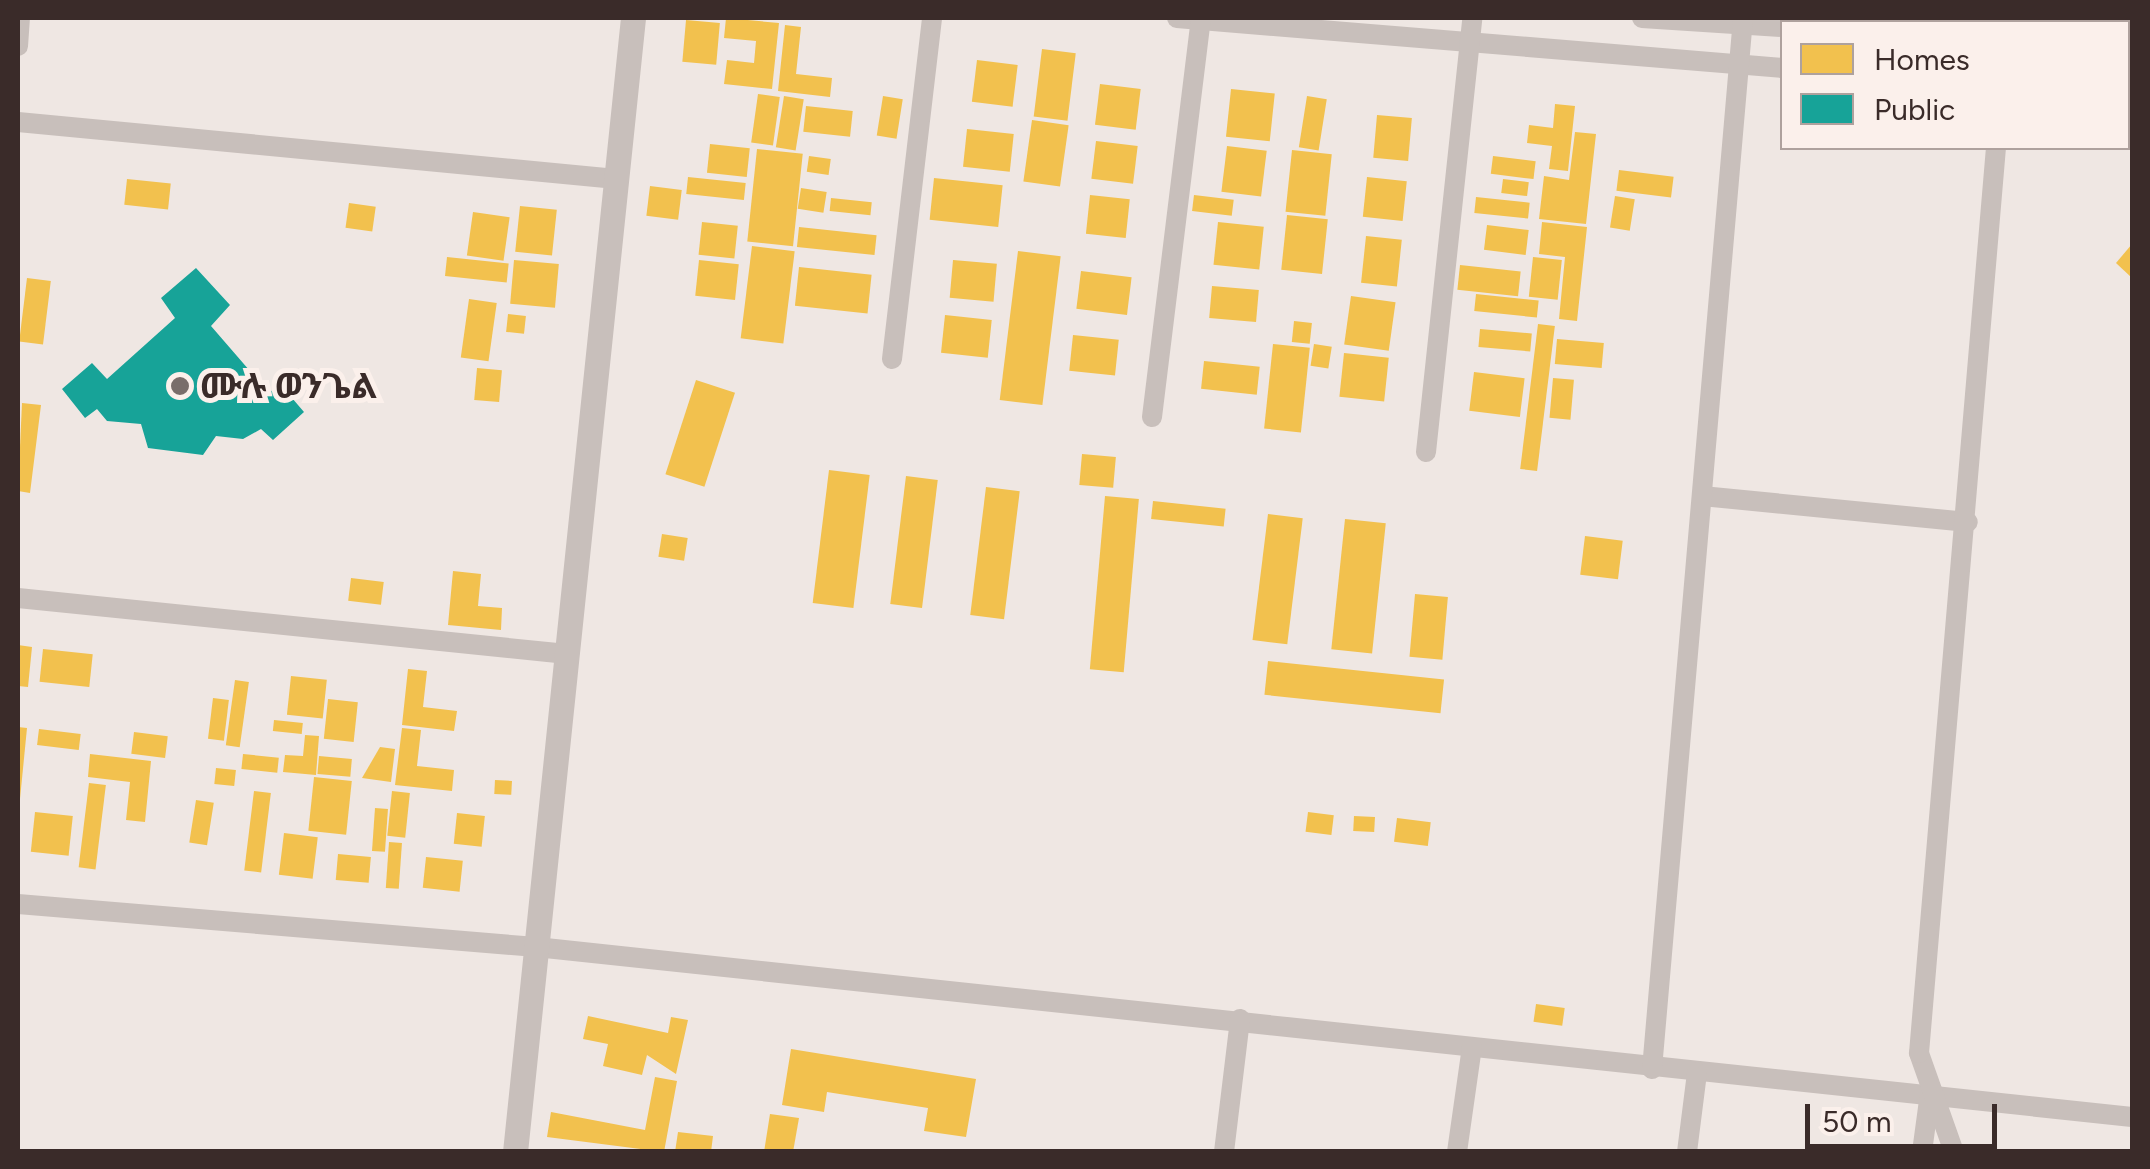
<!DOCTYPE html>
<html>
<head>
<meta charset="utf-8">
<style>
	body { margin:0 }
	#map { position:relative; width:2150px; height:1169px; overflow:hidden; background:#efe7e3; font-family:Figtree,"Noto Sans Ethiopic",sans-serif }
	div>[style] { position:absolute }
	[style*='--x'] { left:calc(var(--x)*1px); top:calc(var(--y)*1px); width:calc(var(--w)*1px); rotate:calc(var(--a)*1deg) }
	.homes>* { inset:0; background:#f2c14e; transform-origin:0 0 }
	.public>* { inset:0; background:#17a398 }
	.minor>* { height:20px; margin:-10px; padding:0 10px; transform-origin:10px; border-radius:10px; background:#c8bfbb }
	.tertiary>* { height:25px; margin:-12.5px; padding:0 12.5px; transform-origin:12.5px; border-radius:12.5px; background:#c8bfbb }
	.dots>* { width:28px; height:28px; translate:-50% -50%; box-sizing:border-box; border:5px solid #fbf0eb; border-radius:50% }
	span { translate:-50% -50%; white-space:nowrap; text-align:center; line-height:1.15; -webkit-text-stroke:10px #fbf0eb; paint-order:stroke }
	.poi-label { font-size:35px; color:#3a2b29; font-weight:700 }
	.left { translate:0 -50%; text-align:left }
	.frame { position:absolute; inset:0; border:20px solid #3a2b29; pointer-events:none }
	.legend { position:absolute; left:1780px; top:20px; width:350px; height:130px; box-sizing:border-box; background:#fbf0eb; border:2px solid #aea19d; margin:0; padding:12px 18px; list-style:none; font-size:30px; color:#3a2b29 }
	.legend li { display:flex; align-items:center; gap:20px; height:50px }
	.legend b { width:50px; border:2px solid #aea19d }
	.scale { position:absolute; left:1805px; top:1104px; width:192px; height:45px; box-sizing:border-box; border:5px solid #3a2b29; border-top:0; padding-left:12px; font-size:30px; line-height:35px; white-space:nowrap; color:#3a2b29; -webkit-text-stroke:8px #fbf0eb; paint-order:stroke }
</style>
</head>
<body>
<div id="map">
	<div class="homes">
		<div style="clip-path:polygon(726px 18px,779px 23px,772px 89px,724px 84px,727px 60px,754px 63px,756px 41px,724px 38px)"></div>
		<div style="left:686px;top:20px;width:34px;height:42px;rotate:5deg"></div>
		<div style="clip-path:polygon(785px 25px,801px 27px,796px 74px,832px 78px,830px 97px,778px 91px)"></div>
		<div style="left:1042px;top:49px;width:34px;height:68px;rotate:7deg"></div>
		<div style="left:977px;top:60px;width:41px;height:42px;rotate:7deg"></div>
		<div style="left:1100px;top:84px;width:41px;height:41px;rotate:7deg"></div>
		<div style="left:1231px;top:89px;width:44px;height:48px;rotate:6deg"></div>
		<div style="left:758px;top:94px;width:22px;height:49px;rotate:8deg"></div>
		<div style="left:784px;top:96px;width:20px;height:52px;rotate:9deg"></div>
		<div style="left:883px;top:96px;width:20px;height:40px;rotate:9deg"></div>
		<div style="left:1307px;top:96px;width:20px;height:52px;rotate:9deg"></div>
		<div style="clip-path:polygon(1555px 104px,1575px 106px,1568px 171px,1549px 169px,1552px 146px,1527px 143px,1529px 125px,1553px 128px)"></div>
		<div style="left:806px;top:106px;width:47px;height:26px;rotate:6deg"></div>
		<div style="left:1377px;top:115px;width:35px;height:43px;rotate:5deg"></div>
		<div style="left:1032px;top:120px;width:37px;height:62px;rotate:8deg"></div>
		<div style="left:967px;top:129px;width:47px;height:38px;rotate:6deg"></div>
		<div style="clip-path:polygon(1575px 132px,1596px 134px,1586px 224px,1539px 219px,1544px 176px,1569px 180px)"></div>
		<div style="left:1096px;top:141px;width:42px;height:38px;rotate:7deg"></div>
		<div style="left:710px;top:144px;width:40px;height:29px;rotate:6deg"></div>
		<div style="left:1227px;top:146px;width:40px;height:46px;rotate:7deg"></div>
		<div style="left:757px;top:149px;width:46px;height:93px;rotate:6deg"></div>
		<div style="left:1292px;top:150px;width:40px;height:62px;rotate:6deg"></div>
		<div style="left:809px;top:156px;width:22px;height:16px;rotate:8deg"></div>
		<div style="left:1493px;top:156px;width:43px;height:18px;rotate:7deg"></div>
		<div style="left:1619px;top:170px;width:55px;height:21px;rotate:7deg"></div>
		<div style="left:688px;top:177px;width:58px;height:17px;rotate:6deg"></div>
		<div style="left:1367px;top:177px;width:40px;height:40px;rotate:6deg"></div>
		<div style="left:934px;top:178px;width:69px;height:42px;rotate:6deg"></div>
		<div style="left:127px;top:179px;width:44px;height:26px;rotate:6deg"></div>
		<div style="left:1503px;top:179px;width:26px;height:14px;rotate:7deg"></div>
		<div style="left:650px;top:186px;width:32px;height:30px;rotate:7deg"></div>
		<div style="left:801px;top:188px;width:26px;height:21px;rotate:9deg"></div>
		<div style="left:1090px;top:195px;width:40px;height:39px;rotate:6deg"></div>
		<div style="left:1194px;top:195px;width:40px;height:16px;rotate:7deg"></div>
		<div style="left:1615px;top:196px;width:20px;height:32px;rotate:9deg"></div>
		<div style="left:1476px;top:197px;width:54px;height:16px;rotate:6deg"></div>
		<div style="left:831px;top:198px;width:41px;height:13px;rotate:6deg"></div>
		<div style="left:349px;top:203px;width:27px;height:25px;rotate:8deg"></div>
		<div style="left:520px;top:206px;width:37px;height:46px;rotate:6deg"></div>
		<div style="left:473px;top:212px;width:37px;height:44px;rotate:8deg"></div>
		<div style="left:1287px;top:215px;width:41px;height:55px;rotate:6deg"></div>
		<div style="left:702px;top:222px;width:36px;height:33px;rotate:6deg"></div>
		<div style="left:1218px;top:222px;width:46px;height:43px;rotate:6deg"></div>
		<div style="clip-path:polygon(1542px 222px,1587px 227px,1577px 321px,1559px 319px,1565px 257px,1539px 254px)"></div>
		<div style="left:1487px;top:225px;width:42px;height:25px;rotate:7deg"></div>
		<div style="left:799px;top:227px;width:78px;height:20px;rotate:6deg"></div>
		<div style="left:1366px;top:236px;width:36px;height:47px;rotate:6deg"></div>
		<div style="clip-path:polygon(2132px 244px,2132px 278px,2116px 263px)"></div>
		<div style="left:752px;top:246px;width:43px;height:93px;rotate:7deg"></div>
		<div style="left:1018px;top:251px;width:43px;height:150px;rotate:7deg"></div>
		<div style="left:447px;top:257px;width:62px;height:19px;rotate:6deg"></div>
		<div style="left:1533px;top:257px;width:29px;height:40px;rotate:6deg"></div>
		<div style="left:514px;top:260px;width:45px;height:44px;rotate:5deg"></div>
		<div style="left:699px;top:260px;width:40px;height:36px;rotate:6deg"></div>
		<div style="left:953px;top:260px;width:44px;height:38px;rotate:5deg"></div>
		<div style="left:1460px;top:265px;width:61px;height:25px;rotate:6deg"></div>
		<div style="left:799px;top:267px;width:73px;height:39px;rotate:6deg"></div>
		<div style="left:1081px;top:271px;width:51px;height:38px;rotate:7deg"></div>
		<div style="left:27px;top:278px;width:24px;height:64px;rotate:7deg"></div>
		<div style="left:1212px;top:286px;width:47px;height:32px;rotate:5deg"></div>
		<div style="left:1476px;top:294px;width:63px;height:17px;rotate:6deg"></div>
		<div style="left:1351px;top:296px;width:45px;height:49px;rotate:8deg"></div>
		<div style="left:469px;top:299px;width:28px;height:59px;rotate:8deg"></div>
		<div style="left:508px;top:314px;width:18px;height:18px;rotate:6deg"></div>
		<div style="left:945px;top:315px;width:47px;height:38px;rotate:6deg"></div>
		<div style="left:1294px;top:321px;width:18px;height:21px;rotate:6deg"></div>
		<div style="left:1538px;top:324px;width:17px;height:146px;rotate:7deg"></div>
		<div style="left:1480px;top:329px;width:52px;height:18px;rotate:5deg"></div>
		<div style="left:1073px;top:335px;width:46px;height:36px;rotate:6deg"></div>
		<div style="left:1557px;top:339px;width:47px;height:25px;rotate:5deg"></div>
		<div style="left:1273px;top:344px;width:37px;height:85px;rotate:6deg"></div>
		<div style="left:1314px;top:344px;width:18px;height:22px;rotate:9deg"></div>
		<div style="left:1344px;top:353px;width:45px;height:44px;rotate:6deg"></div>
		<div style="left:1204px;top:361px;width:56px;height:28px;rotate:6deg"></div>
		<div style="left:477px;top:368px;width:25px;height:32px;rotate:5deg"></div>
		<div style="left:1474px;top:372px;width:51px;height:39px;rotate:7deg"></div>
		<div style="left:1553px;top:378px;width:21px;height:40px;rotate:5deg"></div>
		<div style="left:696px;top:380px;width:41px;height:99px;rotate:18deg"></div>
		<div style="clip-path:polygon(22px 403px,41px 405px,30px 493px,18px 491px)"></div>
		<div style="left:1082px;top:454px;width:34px;height:31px;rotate:5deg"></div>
		<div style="left:829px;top:470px;width:41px;height:134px;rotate:7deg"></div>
		<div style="left:906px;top:476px;width:32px;height:129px;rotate:7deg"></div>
		<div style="left:986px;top:487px;width:34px;height:129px;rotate:7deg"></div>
		<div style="left:1105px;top:496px;width:34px;height:174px;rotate:5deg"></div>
		<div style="left:1153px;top:501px;width:73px;height:18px;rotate:6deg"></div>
		<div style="left:1268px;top:514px;width:35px;height:127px;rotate:7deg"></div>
		<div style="left:1345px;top:519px;width:41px;height:131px;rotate:6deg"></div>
		<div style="left:662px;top:534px;width:26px;height:23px;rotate:9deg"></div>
		<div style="left:1585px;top:536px;width:38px;height:39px;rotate:7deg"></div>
		<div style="clip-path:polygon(453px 571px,481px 574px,478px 606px,502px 608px,501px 630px,448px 625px)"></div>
		<div style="left:351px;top:578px;width:33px;height:23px;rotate:7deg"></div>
		<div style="left:1415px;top:594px;width:33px;height:63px;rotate:5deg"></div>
		<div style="clip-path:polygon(18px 645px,32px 647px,28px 687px,18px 686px)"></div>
		<div style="left:43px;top:649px;width:50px;height:33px;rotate:6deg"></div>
		<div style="left:1268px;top:661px;width:177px;height:34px;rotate:6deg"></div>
		<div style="clip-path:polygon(408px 669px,427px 671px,423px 707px,457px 711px,454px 731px,402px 725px)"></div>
		<div style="left:291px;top:676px;width:36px;height:39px;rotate:6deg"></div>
		<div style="left:235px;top:680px;width:14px;height:66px;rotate:8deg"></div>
		<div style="left:213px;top:698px;width:16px;height:41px;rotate:7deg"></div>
		<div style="left:328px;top:699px;width:30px;height:40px;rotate:6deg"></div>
		<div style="left:274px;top:720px;width:29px;height:11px;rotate:6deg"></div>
		<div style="clip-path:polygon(18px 727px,27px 728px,20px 799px,18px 799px)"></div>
		<div style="clip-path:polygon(402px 728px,421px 730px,417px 766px,454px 770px,452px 791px,395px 785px)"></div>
		<div style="left:39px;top:729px;width:42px;height:16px;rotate:7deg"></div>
		<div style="left:134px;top:732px;width:34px;height:22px;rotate:7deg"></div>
		<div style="clip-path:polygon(305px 735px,319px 736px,316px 775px,283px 772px,285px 755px,303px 756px)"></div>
		<div style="clip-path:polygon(380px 747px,395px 749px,391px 782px,362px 778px)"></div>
		<div style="clip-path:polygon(90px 754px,151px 761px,145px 822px,126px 820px,130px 782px,88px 777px)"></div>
		<div style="left:243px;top:754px;width:36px;height:15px;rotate:6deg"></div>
		<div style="left:319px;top:756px;width:33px;height:18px;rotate:5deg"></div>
		<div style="left:216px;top:768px;width:20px;height:16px;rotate:6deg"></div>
		<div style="left:314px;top:777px;width:38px;height:54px;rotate:6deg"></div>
		<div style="left:495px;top:780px;width:17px;height:14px;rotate:3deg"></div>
		<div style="left:89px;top:783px;width:17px;height:85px;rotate:7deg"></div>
		<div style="left:254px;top:791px;width:17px;height:80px;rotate:7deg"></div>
		<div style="left:392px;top:791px;width:18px;height:45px;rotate:6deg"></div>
		<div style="left:196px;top:800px;width:18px;height:43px;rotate:9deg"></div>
		<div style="left:375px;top:808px;width:13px;height:43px;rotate:4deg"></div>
		<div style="left:35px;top:812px;width:38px;height:40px;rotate:6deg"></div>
		<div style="left:1308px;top:812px;width:26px;height:20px;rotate:7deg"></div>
		<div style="left:457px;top:813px;width:28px;height:31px;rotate:6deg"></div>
		<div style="left:1354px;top:816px;width:21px;height:15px;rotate:3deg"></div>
		<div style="left:1397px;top:818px;width:34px;height:24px;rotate:7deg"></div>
		<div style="left:284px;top:833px;width:34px;height:42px;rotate:7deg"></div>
		<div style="left:389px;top:842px;width:13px;height:46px;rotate:4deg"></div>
		<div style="left:338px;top:854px;width:33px;height:26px;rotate:5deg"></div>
		<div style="left:426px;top:857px;width:37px;height:31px;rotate:6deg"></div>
		<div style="left:1536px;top:1004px;width:29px;height:18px;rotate:8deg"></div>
		<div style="clip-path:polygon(588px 1016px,668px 1033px,671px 1017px,688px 1020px,676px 1074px,647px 1055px,642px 1075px,603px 1066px,608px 1044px,583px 1039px)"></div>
		<div style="clip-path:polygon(791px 1049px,976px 1079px,966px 1137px,924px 1131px,928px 1108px,827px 1092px,824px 1112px,782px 1105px)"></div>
		<div style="clip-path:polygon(655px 1077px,677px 1081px,664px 1152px,547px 1137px,551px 1112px,645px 1130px)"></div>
		<div style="clip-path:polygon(770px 1114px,799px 1118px,793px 1152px,764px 1152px)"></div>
		<div style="clip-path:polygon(678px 1132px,713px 1136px,711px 1152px,675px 1152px)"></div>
	</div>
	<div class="public">
		<div style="clip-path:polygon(196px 268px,230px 305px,211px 326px,269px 393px,280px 384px,304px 412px,273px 440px,261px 429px,243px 439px,216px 436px,203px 455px,148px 448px,141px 424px,107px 421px,97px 409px,85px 418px,62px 389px,92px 363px,107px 379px,175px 318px,161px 298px)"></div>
	</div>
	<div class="minor">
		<div style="--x:1177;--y:18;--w:607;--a:4.72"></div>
		<div style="--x:1642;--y:18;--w:140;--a:3.7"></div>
		<div style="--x:18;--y:46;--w:28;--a:-86"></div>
		<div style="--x:2128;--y:53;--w:4;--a:0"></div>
		<div style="--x:2128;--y:95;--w:4;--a:14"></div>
		<div style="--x:18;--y:122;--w:601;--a:5.44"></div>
		<div style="--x:892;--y:359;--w:343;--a:-83.3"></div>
		<div style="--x:1152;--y:417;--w:402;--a:-83"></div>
		<div style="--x:1426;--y:452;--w:436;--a:-83.9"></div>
		<div style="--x:1702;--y:496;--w:267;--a:5.6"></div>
		<div style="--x:18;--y:598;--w:552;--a:5.82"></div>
		<div style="--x:18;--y:904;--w:520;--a:4.75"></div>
		<div style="--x:536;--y:947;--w:1605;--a:6.08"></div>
		<div style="--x:1652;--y:1069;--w:1055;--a:-85.05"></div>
		<div style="--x:1224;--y:1152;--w:134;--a:-83.1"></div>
		<div style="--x:1457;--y:1152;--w:106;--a:-81.9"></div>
		<div style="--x:1687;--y:1152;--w:80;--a:-82.8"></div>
		<div style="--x:1922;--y:1152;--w:52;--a:-82.3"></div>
		<div style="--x:1954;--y:1152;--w:105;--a:-109.5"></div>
		<div style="--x:1919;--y:1053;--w:908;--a:-85.14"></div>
	</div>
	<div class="tertiary">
		<div style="--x:515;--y:1152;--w:1140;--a:-84.06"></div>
	</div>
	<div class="dots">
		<div style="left:180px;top:386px;background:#796d6a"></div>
	</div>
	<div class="poi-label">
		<span class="left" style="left:200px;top:386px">ሙሉ ወንጌል</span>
	</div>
	<div class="frame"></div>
	<ul class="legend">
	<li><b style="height:28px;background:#f2c14e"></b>Homes</li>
	<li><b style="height:28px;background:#17a398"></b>Public</li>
	</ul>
	<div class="scale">50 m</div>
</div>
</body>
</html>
